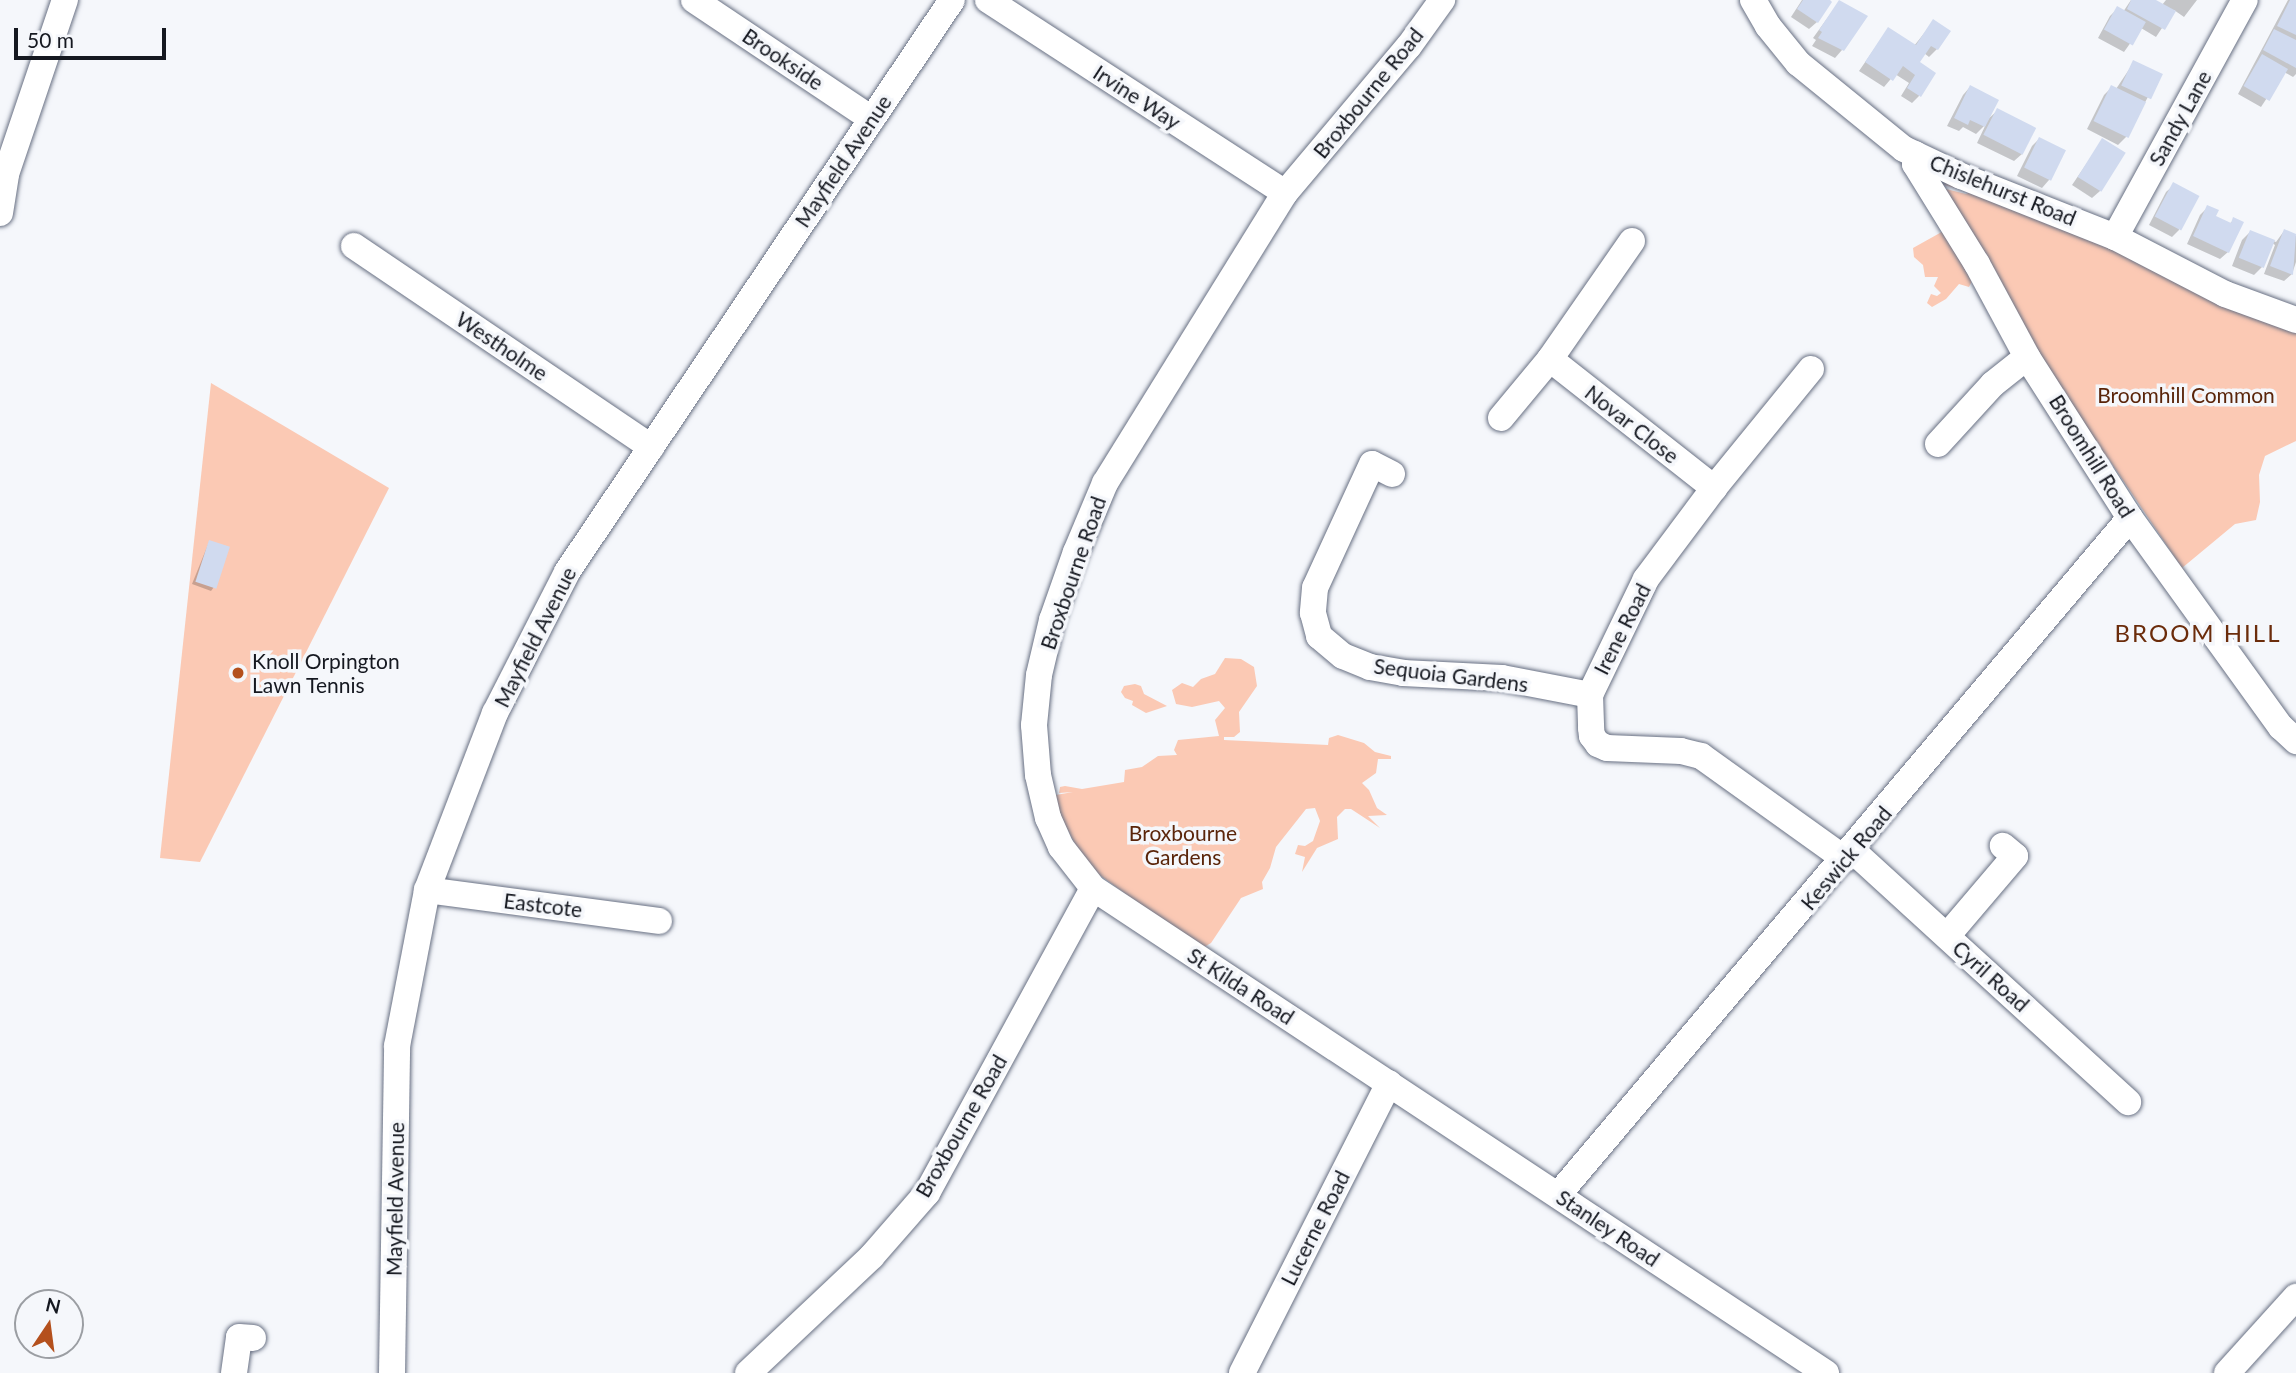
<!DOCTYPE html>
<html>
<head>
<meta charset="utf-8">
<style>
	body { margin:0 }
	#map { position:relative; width:2296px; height:1373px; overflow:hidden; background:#f5f7fb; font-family:Lato,sans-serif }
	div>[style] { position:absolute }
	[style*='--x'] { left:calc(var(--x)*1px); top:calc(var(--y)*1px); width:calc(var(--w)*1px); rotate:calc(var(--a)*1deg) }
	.green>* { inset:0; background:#fbc9b4 }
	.shadow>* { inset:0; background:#0003 }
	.building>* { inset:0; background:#d0daef; transform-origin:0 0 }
	.roads { filter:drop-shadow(0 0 2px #687083) drop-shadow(0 0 2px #687083) }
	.minor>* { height:26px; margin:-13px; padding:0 13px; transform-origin:13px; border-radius:13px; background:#fff }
	.dots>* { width:19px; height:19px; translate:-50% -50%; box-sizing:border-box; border:4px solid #f5f7fb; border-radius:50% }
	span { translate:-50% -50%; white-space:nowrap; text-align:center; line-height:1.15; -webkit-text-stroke:7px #f5f7fb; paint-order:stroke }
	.street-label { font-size:21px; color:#151820 }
	.park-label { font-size:21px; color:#5a250a }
	.poi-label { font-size:21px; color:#151820 }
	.left { translate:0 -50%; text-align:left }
	.quarter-label { font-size:24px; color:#6b2c0b; letter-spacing:2px }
	.north { position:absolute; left:14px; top:1289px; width:70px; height:70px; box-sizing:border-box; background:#f5f7fb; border:2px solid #9b9ea3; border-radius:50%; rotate:13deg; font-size:19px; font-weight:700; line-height:28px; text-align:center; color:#151820 }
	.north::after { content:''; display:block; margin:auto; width:24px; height:32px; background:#b4501d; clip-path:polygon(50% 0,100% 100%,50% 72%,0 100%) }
	.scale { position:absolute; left:14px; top:28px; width:152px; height:32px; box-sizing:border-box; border:4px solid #151820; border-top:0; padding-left:9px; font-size:21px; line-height:24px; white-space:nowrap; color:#151820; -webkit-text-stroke:5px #f5f7fb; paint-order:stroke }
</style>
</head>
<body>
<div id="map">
	<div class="green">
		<div style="clip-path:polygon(1944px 178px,2296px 327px,2296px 441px,2265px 456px,2259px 475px,2260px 502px,2256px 520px,2235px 524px,2182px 568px,2108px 458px,2102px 460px,1972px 281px,1969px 287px,1959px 284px,1946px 299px,1932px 307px,1927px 303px,1931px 294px,1937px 296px,1941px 293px,1934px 286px,1938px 277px,1925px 277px,1923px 265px,1914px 257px,1913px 248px,1947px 229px,1942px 188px,1966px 194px,1970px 192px,1944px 185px,1940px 180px)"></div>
		<div style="clip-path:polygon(211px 383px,389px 488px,200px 862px,160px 858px)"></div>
		<div style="clip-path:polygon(1225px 658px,1241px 659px,1254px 667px,1257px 686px,1239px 712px,1240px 732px,1234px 737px,1224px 737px,1224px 740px,1328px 745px,1329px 738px,1338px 735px,1364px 743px,1375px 752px,1391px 756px,1391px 759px,1378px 759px,1376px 773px,1362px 783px,1369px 790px,1377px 808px,1387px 815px,1368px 816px,1380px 828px,1351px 809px,1345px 809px,1337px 817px,1338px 839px,1317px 848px,1302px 872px,1305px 857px,1295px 854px,1298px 845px,1305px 846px,1313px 841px,1320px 821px,1315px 808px,1306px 809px,1276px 847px,1270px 868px,1262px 882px,1263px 889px,1241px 898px,1211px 943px,1201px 949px,1086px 865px,1050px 796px,1073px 792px,1059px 793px,1060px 787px,1065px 786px,1082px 789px,1124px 782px,1125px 770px,1142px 767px,1158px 756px,1177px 755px,1174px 750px,1178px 740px,1219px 736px,1215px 720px,1225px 708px,1219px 701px,1192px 707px,1176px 704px,1172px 690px,1182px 683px,1193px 687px,1201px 679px,1215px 674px)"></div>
		<div style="clip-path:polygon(1135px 684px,1141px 686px,1144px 694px,1167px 706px,1146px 713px,1132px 705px,1133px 701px,1125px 698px,1121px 692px,1124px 686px)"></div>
	</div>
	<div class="shadow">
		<div style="clip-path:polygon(1802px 0,1827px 0,1817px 22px,1809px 29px,1791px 17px)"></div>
		<div style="clip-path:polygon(2131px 0,2152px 0,2162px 5px,2166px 0,2197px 0,2184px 17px,2174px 10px,2156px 37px,2141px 28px,2124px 52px,2098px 38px,2110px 16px,2117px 9px,2123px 12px)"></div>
		<div style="clip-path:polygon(2288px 0,2296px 0,2296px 74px,2293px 77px,2284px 72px,2261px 107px,2238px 94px)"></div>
		<div style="clip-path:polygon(1839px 2px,1842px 50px,1835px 58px,1812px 46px,1816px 40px,1813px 38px)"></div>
		<div style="clip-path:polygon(1933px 22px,1948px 32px,1937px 49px,1929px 57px,1924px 53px,1918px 63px,1919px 96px,1912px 103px,1901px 96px,1909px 83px,1895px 74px,1884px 87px,1859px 71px,1888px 29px,1914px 46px)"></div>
		<div style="clip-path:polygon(2134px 62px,2160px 75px,2126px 137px,2118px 145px,2087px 129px,2104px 95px,2112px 87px,2116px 89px)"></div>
		<div style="clip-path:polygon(1970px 87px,1987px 120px,1997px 111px,2022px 154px,2014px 161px,1977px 143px,1986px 124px,1976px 134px,1963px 127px,1959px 131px,1947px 126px,1963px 95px)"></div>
		<div style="clip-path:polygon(2039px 139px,2064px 151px,2049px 180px,2042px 188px,2017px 176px,2032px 146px)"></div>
		<div style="clip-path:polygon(2102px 141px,2100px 191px,2092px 198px,2072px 185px)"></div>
		<div style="clip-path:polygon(2174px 185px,2179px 230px,2172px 237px,2149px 225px,2166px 192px)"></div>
		<div style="clip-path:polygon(2208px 207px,2213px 217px,2229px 224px,2234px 220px,2228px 252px,2220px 259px,2187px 244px,2200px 215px)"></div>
		<div style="clip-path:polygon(2284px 231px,2296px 236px,2296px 262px,2292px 274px,2284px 281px,2264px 274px,2275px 245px,2272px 243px,2262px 267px,2254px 275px,2232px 266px,2242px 240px,2250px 232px,2276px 242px)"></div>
		<div style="clip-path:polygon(209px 542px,214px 587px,211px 591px,192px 584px)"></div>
	</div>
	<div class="building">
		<div style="clip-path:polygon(1803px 0,1830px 0,1832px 2px,1818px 23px,1797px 9px)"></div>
		<div style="clip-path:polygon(1839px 0,1868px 16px,1844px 51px,1818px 38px,1822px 32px,1819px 30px)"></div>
		<div style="clip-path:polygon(2131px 0,2156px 0,2176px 11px,2165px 30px,2127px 9px)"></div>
		<div style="clip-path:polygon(2290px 0,2296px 0,2296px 35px,2277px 26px)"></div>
		<div style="left:2117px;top:6px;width:33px;height:27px;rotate:29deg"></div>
		<div style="clip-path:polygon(1933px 19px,1951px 31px,1938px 50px,1931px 46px,1920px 62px,1936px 73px,1921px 97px,1907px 88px,1915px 75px,1903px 66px,1893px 81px,1865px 62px,1888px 27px,1916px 45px)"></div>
		<div style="clip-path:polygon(2274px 29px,2296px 40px,2296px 68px,2263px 50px)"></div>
		<div style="left:2262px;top:54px;width:30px;height:37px;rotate:30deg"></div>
		<div style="left:2133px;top:60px;width:33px;height:28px;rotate:25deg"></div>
		<div style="clip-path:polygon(1970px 85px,1999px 100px,1985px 127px,1970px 120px,1968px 125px,1954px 118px)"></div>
		<div style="left:2111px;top:85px;width:39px;height:40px;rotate:26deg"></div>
		<div style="left:1997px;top:108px;width:44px;height:30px;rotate:27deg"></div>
		<div style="left:2039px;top:137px;width:30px;height:34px;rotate:26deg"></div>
		<div style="left:2102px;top:138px;width:28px;height:46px;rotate:32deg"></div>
		<div style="left:2173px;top:182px;width:30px;height:39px;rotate:28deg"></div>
		<div style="clip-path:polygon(2207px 205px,2219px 210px,2216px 216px,2231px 223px,2233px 217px,2244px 222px,2229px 253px,2193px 236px)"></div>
		<div style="clip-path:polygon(2284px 229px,2296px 234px,2293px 275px,2270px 266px)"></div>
		<div style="left:2250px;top:230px;width:27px;height:30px;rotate:22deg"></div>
		<div style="left:209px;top:540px;width:22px;height:44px;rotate:18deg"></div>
	</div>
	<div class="roads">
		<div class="minor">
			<div style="--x:694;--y:0;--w:214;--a:33.8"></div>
			<div style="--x:988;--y:0;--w:354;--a:33"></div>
			<div style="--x:1753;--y:0;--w:30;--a:60"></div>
			<div style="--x:1768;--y:26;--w:48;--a:51"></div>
			<div style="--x:1798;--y:63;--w:136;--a:39.1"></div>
			<div style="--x:1904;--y:149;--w:63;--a:25.3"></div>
			<div style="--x:1961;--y:176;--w:166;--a:21.6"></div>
			<div style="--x:2115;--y:237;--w:124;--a:27.4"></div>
			<div style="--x:2225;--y:294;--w:76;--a:20.1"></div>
			<div style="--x:1915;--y:154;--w:10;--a:90"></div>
			<div style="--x:1915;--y:164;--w:118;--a:58.2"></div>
			<div style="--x:1977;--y:264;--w:106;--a:61.7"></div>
			<div style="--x:2027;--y:357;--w:191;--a:57.4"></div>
			<div style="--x:2130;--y:518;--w:258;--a:54.2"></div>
			<div style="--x:2281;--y:727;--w:21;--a:43"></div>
			<div style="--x:0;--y:213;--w:39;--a:-81"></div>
			<div style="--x:6;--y:174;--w:184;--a:-71.3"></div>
			<div style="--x:2115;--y:237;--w:270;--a:-61.3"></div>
			<div style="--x:1632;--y:241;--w:144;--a:124.8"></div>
			<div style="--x:1550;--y:359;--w:209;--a:38.2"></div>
			<div style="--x:354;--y:246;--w:359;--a:34.1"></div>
			<div style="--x:1811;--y:369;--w:154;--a:129.2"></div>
			<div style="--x:1714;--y:488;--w:114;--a:126.8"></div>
			<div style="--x:1646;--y:579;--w:129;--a:115.8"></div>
			<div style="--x:1590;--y:695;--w:33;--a:88"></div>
			<div style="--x:1591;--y:728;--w:8;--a:83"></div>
			<div style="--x:1592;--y:736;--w:10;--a:53"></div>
			<div style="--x:1598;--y:744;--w:10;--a:24"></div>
			<div style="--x:1607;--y:748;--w:74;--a:2.3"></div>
			<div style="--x:1681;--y:751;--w:21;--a:14"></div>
			<div style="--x:1701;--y:756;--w:177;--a:35.6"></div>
			<div style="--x:1501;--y:418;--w:77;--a:-50.3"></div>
			<div style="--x:1938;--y:444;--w:81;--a:-47.5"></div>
			<div style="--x:1993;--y:384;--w:43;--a:-38.5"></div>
			<div style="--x:1392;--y:474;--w:22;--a:-153"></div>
			<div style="--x:1372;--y:464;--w:136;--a:114.7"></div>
			<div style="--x:1315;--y:588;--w:25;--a:95"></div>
			<div style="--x:1313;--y:613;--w:24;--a:75"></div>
			<div style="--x:1319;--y:636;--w:31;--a:40"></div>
			<div style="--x:1343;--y:656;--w:29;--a:22"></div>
			<div style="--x:1370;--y:667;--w:34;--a:10"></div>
			<div style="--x:1403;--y:673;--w:99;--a:2.9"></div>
			<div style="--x:1502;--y:678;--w:90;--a:10.9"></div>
			<div style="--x:1852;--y:850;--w:374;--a:42.4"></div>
			<div style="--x:1093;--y:888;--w:879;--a:33.49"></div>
			<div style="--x:427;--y:890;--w:234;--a:7.6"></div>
			<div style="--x:1947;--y:936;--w:105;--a:-49.6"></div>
			<div style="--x:2015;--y:856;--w:16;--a:-140"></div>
			<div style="--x:1558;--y:1195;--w:886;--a:-49.81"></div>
			<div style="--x:234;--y:1373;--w:36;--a:-82"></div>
			<div style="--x:239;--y:1337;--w:14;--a:4"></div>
			<div style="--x:392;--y:1373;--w:327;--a:-89.1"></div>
			<div style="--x:397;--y:1046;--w:159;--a:-79.1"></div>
			<div style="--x:427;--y:890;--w:190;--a:-69"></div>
			<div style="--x:495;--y:713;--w:158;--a:-62.9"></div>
			<div style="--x:567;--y:572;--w:689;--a:-56.06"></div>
			<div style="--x:748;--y:1373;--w:170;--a:-43.3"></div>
			<div style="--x:872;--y:1256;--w:84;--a:-48.9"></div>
			<div style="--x:927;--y:1193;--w:347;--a:-61.4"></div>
			<div style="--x:1093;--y:888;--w:52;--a:-128"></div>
			<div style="--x:1061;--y:847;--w:32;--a:-114"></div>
			<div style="--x:1048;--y:818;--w:44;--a:-103.1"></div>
			<div style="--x:1038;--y:775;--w:50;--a:-94.6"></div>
			<div style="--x:1034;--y:725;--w:50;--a:-84.3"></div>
			<div style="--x:1039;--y:675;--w:57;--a:-76.7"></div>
			<div style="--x:1052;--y:620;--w:72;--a:-70.6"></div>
			<div style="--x:1076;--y:552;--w:75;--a:-67.2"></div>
			<div style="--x:1105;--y:483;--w:341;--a:-58.2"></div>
			<div style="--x:1285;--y:193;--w:192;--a:-49.9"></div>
			<div style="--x:1409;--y:46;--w:57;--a:-54.3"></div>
			<div style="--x:1242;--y:1373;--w:325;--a:-63.1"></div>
			<div style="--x:2227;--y:1373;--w:103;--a:-47.8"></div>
		</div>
	</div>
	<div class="dots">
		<div style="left:238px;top:673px;background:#b4501d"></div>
	</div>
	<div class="street-label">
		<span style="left:783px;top:59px;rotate:34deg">Brookside</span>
		<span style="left:1368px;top:93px;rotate:-51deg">Broxbourne Road</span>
		<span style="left:1137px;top:97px;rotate:33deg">Irvine Way</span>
		<span style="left:2180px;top:118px;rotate:-61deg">Sandy Lane</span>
		<span style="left:843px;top:161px;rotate:-56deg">Mayfield Avenue</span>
		<span style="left:2003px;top:190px;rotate:22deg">Chislehurst Road</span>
		<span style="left:502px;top:346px;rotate:34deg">Westholme</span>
		<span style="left:1632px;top:424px;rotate:38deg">Novar Close</span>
		<span style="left:2092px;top:456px;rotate:58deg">Broomhill Road</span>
		<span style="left:1073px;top:573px;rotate:-71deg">Broxbourne Road</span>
		<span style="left:1622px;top:629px;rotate:-63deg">Irene Road</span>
		<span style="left:535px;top:637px;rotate:-63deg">Mayfield Avenue</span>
		<span style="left:1451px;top:675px;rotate:7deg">Sequoia Gardens</span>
		<span style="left:1846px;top:858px;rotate:-50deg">Keswick Road</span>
		<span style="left:543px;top:905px;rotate:7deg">Eastcote</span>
		<span style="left:1991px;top:976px;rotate:42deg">Cyril Road</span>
		<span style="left:1241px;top:986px;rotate:33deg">St Kilda Road</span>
		<span style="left:961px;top:1126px;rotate:-60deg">Broxbourne Road</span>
		<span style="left:395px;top:1199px;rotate:-89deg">Mayfield Avenue</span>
		<span style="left:1315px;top:1228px;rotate:-63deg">Lucerne Road</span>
		<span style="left:1608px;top:1228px;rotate:34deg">Stanley Road</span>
	</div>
	<div class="park-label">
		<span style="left:2186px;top:395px">Broomhill Common</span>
		<span style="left:1183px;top:845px">Broxbourne<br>Gardens</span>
	</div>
	<div class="poi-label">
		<span class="left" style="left:252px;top:673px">Knoll Orpington<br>Lawn Tennis</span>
	</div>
	<div class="quarter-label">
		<span style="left:2198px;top:633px">BROOM HILL</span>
	</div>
	<div class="north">N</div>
	<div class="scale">50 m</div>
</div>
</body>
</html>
